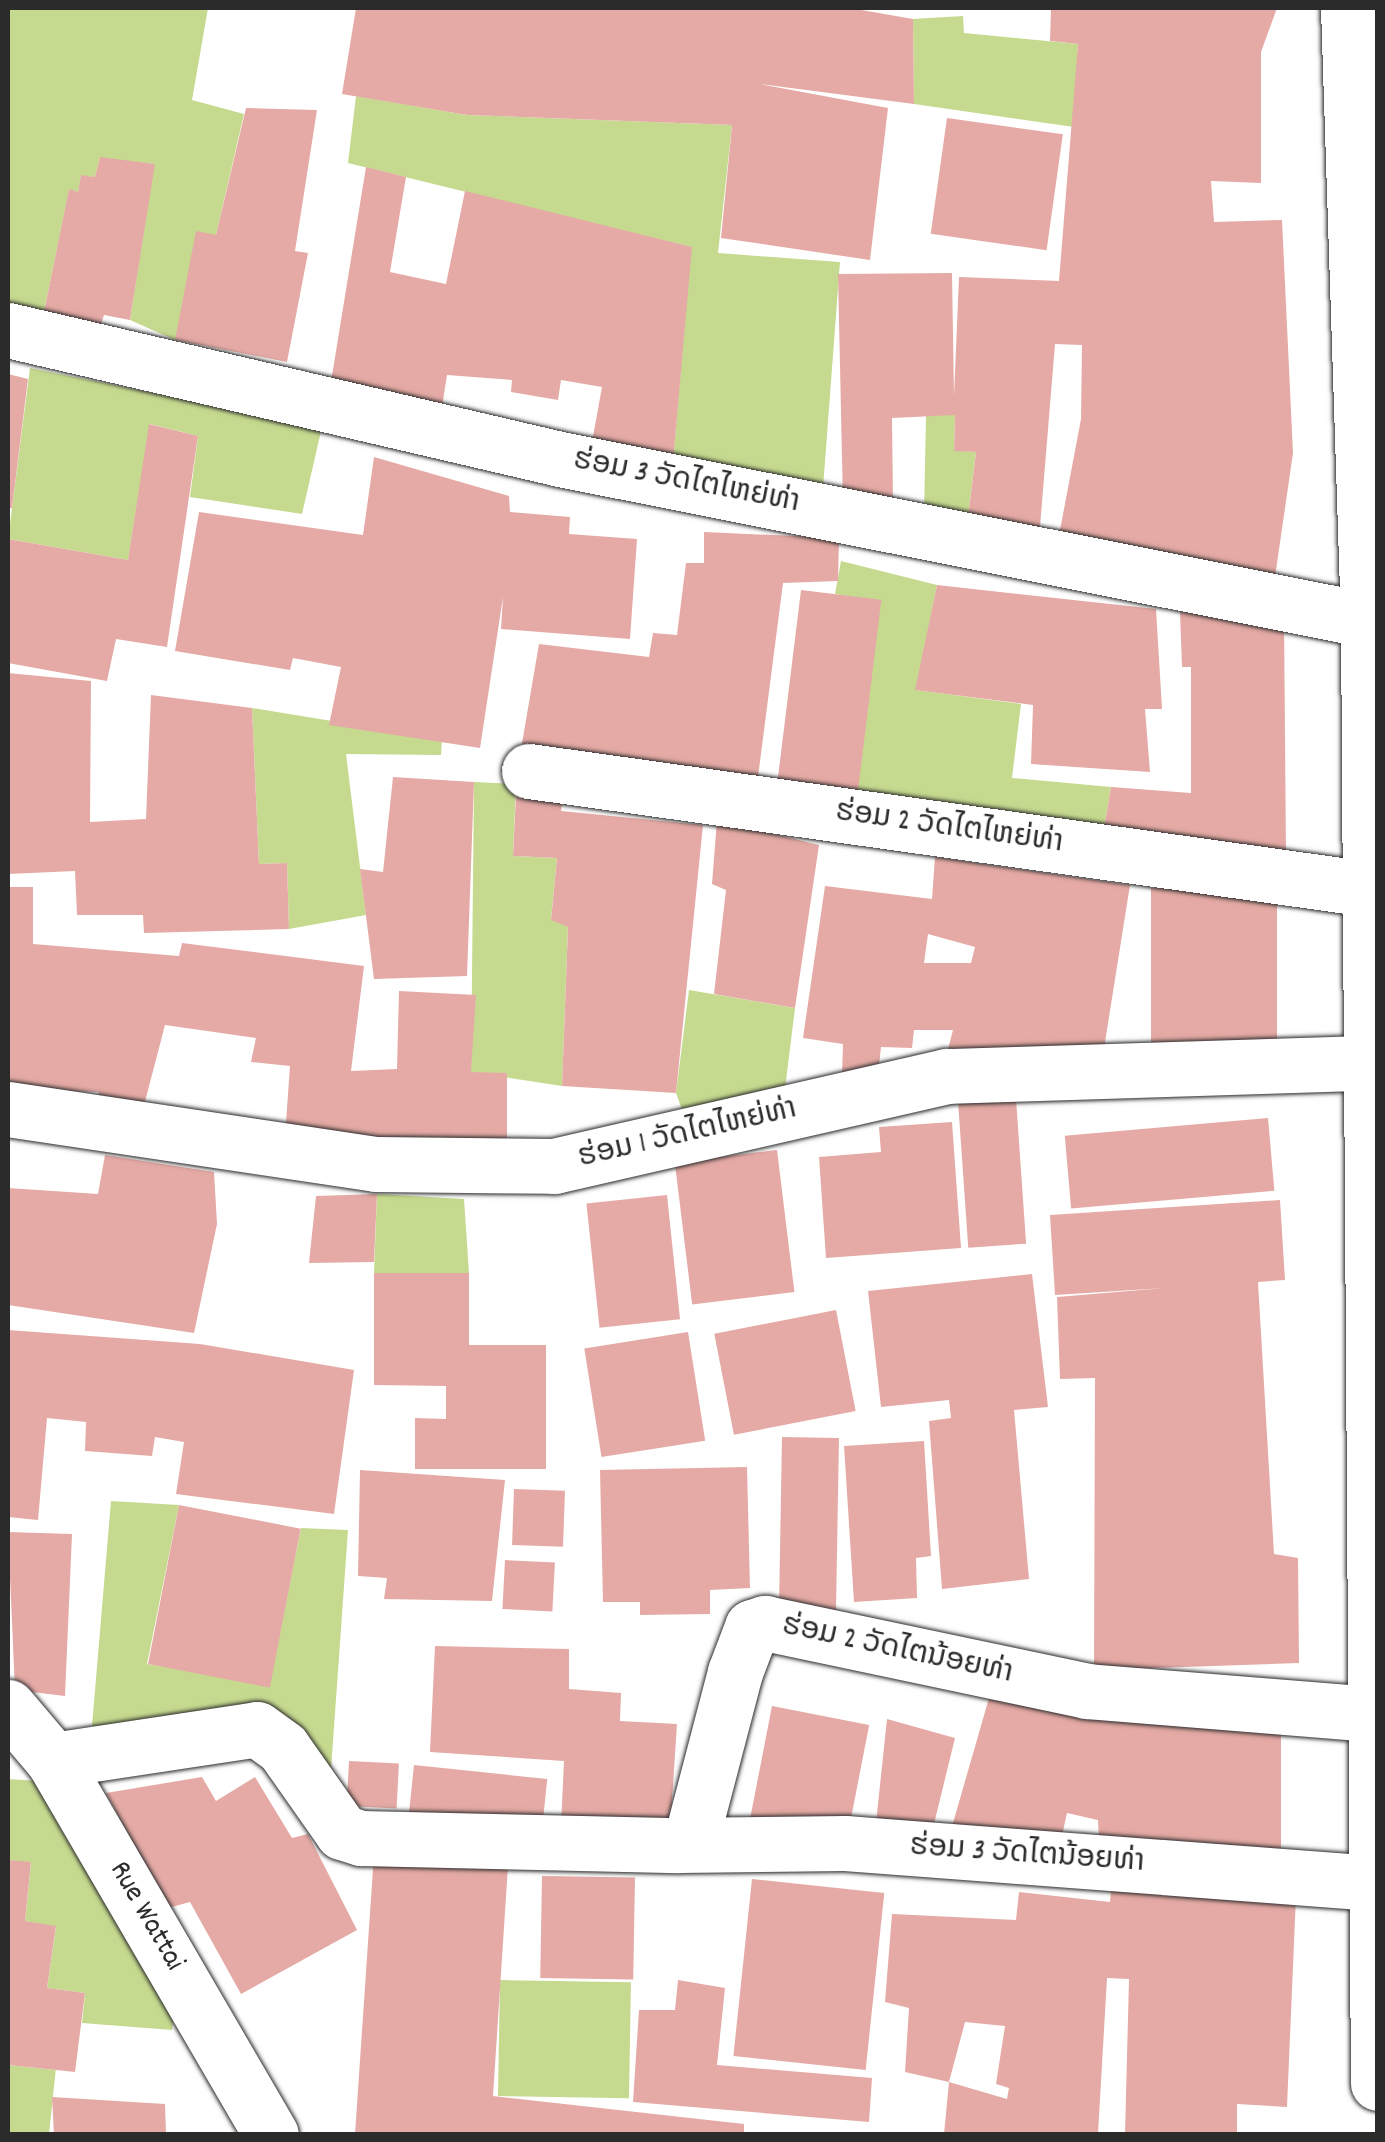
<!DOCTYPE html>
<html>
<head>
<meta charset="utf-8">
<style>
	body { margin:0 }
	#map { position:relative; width:1385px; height:2142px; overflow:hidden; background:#fff; font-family:Dekko,"Noto Sans Lao",sans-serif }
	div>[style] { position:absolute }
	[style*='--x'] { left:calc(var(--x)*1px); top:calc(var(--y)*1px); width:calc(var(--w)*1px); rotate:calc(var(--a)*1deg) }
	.green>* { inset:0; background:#c6da8f; transform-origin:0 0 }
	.building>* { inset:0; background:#e5aaa5; transform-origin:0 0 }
	.roads { filter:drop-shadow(0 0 2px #2b2b2b) drop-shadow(0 0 2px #2b2b2b) }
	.minor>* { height:55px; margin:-27.5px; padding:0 27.5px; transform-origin:27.5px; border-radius:27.5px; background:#fff }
	.highway>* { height:55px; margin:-27.5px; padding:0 27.5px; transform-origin:27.5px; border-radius:27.5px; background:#fff }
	span { translate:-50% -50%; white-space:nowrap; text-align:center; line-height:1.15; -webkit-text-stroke:10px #fff; paint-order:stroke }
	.street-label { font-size:30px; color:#2b2b2b }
	.frame { position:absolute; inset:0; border:10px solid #2b2b2b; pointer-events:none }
</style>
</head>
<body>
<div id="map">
	<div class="green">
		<div style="clip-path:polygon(8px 8px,208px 8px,192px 100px,244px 114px,216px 235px,175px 340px,130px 320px,154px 164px,100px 158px,95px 177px,81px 176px,78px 192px,69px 190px,44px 312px,8px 306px)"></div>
		<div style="clip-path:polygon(963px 16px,964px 33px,1078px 44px,1074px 127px,914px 104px,913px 19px)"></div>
		<div style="clip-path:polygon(356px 96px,467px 115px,732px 125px,718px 253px,840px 262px,823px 488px,673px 462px,691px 247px,348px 163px)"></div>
		<div style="clip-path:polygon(30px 368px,322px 427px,302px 514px,190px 497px,198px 436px,150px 424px,128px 560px,8px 539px)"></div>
		<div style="clip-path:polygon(926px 415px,955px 415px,954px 450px,976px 452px,967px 525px,924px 516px)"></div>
		<div style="clip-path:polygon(841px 561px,937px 585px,916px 690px,1021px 704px,1012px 778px,1111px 787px,1103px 834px,848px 792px,881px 601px,835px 594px)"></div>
		<div style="clip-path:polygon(252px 708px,442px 739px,441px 755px,346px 754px,366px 915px,289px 929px,287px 863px,259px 864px)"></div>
		<div style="clip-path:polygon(474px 782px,516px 784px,513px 856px,557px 858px,551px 919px,568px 927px,562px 1086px,471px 1072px)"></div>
		<div style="clip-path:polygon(689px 990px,795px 1008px,784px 1097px,685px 1118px,676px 1093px)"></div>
		<div style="clip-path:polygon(377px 1194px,464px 1199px,469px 1273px,374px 1273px)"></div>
		<div style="clip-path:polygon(111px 1501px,179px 1505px,147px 1664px,270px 1682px,301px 1528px,348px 1530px,329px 1798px,260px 1718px,145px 1733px,92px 1726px)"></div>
		<div style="clip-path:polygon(8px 1779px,39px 1781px,175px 2007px,172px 2030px,82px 2023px,85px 1993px,47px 1988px,56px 1927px,25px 1921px,31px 1863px,8px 1860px)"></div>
		<div style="left:500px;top:1980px;width:131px;height:116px;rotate:1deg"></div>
		<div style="left:8px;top:2065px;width:48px;height:69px;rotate:6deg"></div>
	</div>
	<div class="building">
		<div style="clip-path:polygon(356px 8px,850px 8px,913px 19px,914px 104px,760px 84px,888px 108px,870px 260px,721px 238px,732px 125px,467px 115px,342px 94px)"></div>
		<div style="clip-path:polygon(1051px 8px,1277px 8px,1261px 52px,1261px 183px,1211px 181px,1214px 222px,1282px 220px,1293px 453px,1274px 584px,1057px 546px,1081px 419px,1082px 345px,1055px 344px,1039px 539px,967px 525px,976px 452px,954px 451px,955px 415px,892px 418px,893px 503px,843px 504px,838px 274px,952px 273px,954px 396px,959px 277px,1059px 281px,1078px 44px,1050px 41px)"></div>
		<div style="clip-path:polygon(246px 108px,317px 110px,295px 251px,308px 253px,287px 362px,175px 340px,196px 231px,216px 235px)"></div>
		<div style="left:947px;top:118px;width:117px;height:117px;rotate:8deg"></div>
		<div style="clip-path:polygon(100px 157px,155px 164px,130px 320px,104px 315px,101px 324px,44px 312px,69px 189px,78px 192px,81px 175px,95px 177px)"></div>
		<div style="clip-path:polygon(366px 167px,406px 177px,390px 272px,446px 284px,465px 191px,692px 247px,673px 462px,590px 453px,602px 387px,561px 380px,558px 400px,511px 392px,512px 380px,447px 375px,442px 407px,330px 388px)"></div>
		<div style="clip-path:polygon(8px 374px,28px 379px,12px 508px,8px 508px)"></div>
		<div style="clip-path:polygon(149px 424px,198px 436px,167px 647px,116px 639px,107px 681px,8px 663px,8px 539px,128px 560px)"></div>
		<div style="clip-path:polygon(374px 457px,509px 496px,510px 512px,570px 517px,569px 534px,637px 539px,630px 639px,501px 629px,503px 597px,480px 748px,329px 725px,341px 667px,293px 658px,290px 670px,175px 651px,199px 512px,363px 535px)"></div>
		<div style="clip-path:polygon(704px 532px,839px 538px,838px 581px,783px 583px,758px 777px,520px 755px,539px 644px,649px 657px,653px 633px,677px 635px,686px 563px,704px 563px)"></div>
		<div style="clip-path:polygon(937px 585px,1156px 609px,1162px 709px,1145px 709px,1150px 772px,1031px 764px,1033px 705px,915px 690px)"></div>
		<div style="left:801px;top:590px;width:81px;height:195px;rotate:7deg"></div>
		<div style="clip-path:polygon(1180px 612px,1284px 617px,1286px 855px,1103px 834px,1111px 787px,1191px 793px,1191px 667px,1182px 667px)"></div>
		<div style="clip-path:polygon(8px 673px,91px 681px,90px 822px,146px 819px,151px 695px,252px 708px,259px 864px,287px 863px,289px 929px,144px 933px,143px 915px,77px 915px,75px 871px,8px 874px)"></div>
		<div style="clip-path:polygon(393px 777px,474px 782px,467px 976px,374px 979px,360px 869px,383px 872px)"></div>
		<div style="clip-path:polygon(516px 794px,563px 796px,561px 811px,703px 825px,676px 1093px,562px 1086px,568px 927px,551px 920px,557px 858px,513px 856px)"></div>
		<div style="clip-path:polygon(717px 820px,819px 845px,795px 1008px,714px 994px,726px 890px,712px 884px)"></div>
		<div style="clip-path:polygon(evenodd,935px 857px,1130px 885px,1102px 1061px,947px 1053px,953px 1030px,914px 1030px,912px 1048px,881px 1047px,878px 1075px,842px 1074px,843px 1044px,803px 1038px,825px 886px,932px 899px,935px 857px,928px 934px,975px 947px,971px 963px,924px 963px,928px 934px)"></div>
		<div style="clip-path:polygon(8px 887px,33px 887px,33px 944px,179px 956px,182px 943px,364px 966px,351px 1071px,397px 1069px,399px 991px,476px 995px,471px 1072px,507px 1073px,507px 1147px,285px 1137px,290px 1066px,251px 1062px,256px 1038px,165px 1025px,142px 1113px,96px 1102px,99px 1092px,8px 1089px)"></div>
		<div style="left:1151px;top:888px;width:126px;height:173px"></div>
		<div style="left:1016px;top:1099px;width:145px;height:58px;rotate:86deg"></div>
		<div style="left:1268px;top:1118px;width:73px;height:204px;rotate:85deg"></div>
		<div style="clip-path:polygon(952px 1122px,961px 1248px,826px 1258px,819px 1157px,881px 1152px,879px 1127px)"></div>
		<div style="left:777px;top:1150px;width:143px;height:103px;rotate:83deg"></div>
		<div style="clip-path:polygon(105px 1155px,214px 1172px,217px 1224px,194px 1333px,8px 1305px,8px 1188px,98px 1194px)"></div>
		<div style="clip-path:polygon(377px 1194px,374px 1262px,309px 1263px,316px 1196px)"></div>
		<div style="left:667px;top:1195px;width:125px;height:81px;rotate:84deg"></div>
		<div style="clip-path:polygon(1280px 1200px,1285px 1280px,1258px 1282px,1274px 1554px,1298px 1558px,1299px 1663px,1094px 1670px,1095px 1378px,1060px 1379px,1057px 1297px,1165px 1288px,1055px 1295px,1050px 1215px)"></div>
		<div style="clip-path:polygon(374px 1273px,469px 1273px,469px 1345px,546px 1345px,546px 1469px,415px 1469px,415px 1418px,446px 1419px,446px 1386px,374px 1385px)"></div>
		<div style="clip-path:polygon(1032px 1274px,1048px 1407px,1014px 1410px,1029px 1579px,942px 1589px,929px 1421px,951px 1418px,949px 1400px,881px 1407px,868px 1291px)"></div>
		<div style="left:836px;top:1310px;width:103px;height:124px;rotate:79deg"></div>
		<div style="clip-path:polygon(8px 1330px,200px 1344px,354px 1370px,334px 1514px,176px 1494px,184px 1442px,155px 1437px,152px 1456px,85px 1451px,86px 1422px,47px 1418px,38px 1520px,8px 1517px)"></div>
		<div style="left:688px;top:1332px;width:110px;height:105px;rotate:81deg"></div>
		<div style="left:782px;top:1437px;width:57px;height:172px;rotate:1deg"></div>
		<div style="clip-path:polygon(924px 1441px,931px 1556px,916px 1558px,917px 1598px,854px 1602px,844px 1446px)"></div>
		<div style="clip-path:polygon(747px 1467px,750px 1588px,710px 1590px,710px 1614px,640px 1615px,640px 1602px,603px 1602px,600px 1470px)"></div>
		<div style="clip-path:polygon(360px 1470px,505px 1480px,492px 1601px,384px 1599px,387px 1578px,358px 1576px)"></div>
		<div style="left:514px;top:1489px;width:51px;height:56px;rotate:2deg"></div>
		<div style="left:179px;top:1505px;width:124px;height:162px;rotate:11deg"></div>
		<div style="clip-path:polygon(8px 1532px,72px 1534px,65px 1696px,15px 1690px)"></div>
		<div style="left:505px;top:1560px;width:50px;height:49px;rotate:3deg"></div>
		<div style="clip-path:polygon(435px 1646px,569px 1649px,569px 1689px,621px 1693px,620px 1721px,677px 1724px,670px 1831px,561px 1825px,564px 1761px,430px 1752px)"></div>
		<div style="clip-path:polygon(989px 1698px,1087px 1719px,1281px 1729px,1281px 1851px,1099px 1842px,1098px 1820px,1067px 1813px,1059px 1849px,951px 1830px)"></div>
		<div style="left:772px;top:1706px;width:99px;height:120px;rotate:11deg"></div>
		<div style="clip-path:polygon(887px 1719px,955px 1738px,934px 1824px,876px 1823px)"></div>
		<div style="left:349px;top:1761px;width:50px;height:45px;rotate:3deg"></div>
		<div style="left:414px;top:1765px;width:134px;height:60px;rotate:6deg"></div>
		<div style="clip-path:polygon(202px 1777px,216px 1801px,255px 1777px,292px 1838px,308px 1834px,357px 1930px,241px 1994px,190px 1902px,168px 1908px,106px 1793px)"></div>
		<div style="clip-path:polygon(374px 1854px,508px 1866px,493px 2096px,744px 2124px,744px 2134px,355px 2134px)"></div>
		<div style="clip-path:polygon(8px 1860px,31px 1862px,25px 1921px,56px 1926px,47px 1988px,85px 1993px,75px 2072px,8px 2065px)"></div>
		<div style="left:542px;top:1876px;width:93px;height:102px;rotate:1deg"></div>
		<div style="clip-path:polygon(1112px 1878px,1296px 1896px,1287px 2107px,1237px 2104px,1237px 2134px,1125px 2134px,1129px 1979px,1107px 1978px,1098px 2134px,944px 2134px,949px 2082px,1007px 2099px,1009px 2088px,996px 2084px,1005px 2026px,965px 2022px,949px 2082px,905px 2072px,909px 2008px,885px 2002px,892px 1914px,1016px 1920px,1019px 1892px,1110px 1902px)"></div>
		<div style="left:752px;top:1879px;width:133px;height:178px;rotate:6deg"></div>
		<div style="clip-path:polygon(678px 1980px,725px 1988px,717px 2065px,872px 2078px,869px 2122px,633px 2102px,639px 2010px,675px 2010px)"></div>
		<div style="clip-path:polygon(52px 2097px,165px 2104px,166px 2134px,54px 2134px)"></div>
	</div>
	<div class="roads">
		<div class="minor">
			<div style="--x:8;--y:330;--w:567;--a:13.15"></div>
			<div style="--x:560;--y:459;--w:824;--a:11.27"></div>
			<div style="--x:529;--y:771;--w:848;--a:8"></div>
			<div style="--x:8;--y:1109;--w:371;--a:8.5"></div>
			<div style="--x:375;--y:1164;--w:179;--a:0.6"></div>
			<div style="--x:554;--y:1166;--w:403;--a:-12.9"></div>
			<div style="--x:947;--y:1076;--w:422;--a:-1.8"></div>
			<div style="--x:8;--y:1707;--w:70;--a:49.7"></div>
			<div style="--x:53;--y:1760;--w:433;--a:59.8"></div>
			<div style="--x:53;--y:1760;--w:206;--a:-8.6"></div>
			<div style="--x:257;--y:1729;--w:32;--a:36"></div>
			<div style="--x:283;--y:1748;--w:103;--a:54.9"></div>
			<div style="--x:342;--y:1832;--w:20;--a:18"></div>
			<div style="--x:361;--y:1838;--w:318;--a:1.3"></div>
			<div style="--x:679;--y:1845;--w:16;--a:-35"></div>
			<div style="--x:692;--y:1836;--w:170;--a:-75.3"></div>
			<div style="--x:735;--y:1672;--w:48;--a:-69.3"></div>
			<div style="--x:752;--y:1627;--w:14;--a:-17"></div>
			<div style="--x:765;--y:1623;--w:329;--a:11.9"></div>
			<div style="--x:1087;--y:1691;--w:287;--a:4.6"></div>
			<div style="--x:679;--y:1845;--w:166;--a:-0.7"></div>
			<div style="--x:845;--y:1843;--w:531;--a:4.32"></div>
		</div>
		<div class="highway">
			<div style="--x:1348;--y:8;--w:612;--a:88.13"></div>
			<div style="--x:1368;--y:620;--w:1463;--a:89.61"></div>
		</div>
	</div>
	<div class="street-label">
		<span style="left:686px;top:484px;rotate:11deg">ຮ່ອມ 3 ວັດໄຕໄຫຍ່ທ່າ</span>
		<span style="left:949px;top:830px;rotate:8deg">ຮ່ອມ 2 ວັດໄຕໄຫຍ່ທ່າ</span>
		<span style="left:688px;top:1136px;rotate:-13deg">ຮ່ອມ 1 ວັດໄຕໄຫຍ່ທ່າ</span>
		<span style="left:897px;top:1652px;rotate:12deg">ຮ່ອມ 2 ວັດໄຕນ້ອຍທ່າ</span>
		<span style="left:1027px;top:1857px;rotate:4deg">ຮ່ອມ 3 ວັດໄຕນ້ອຍທ່າ</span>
		<span style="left:145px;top:1917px;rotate:60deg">Rue Wattai</span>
	</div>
	<div class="frame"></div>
</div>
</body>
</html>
